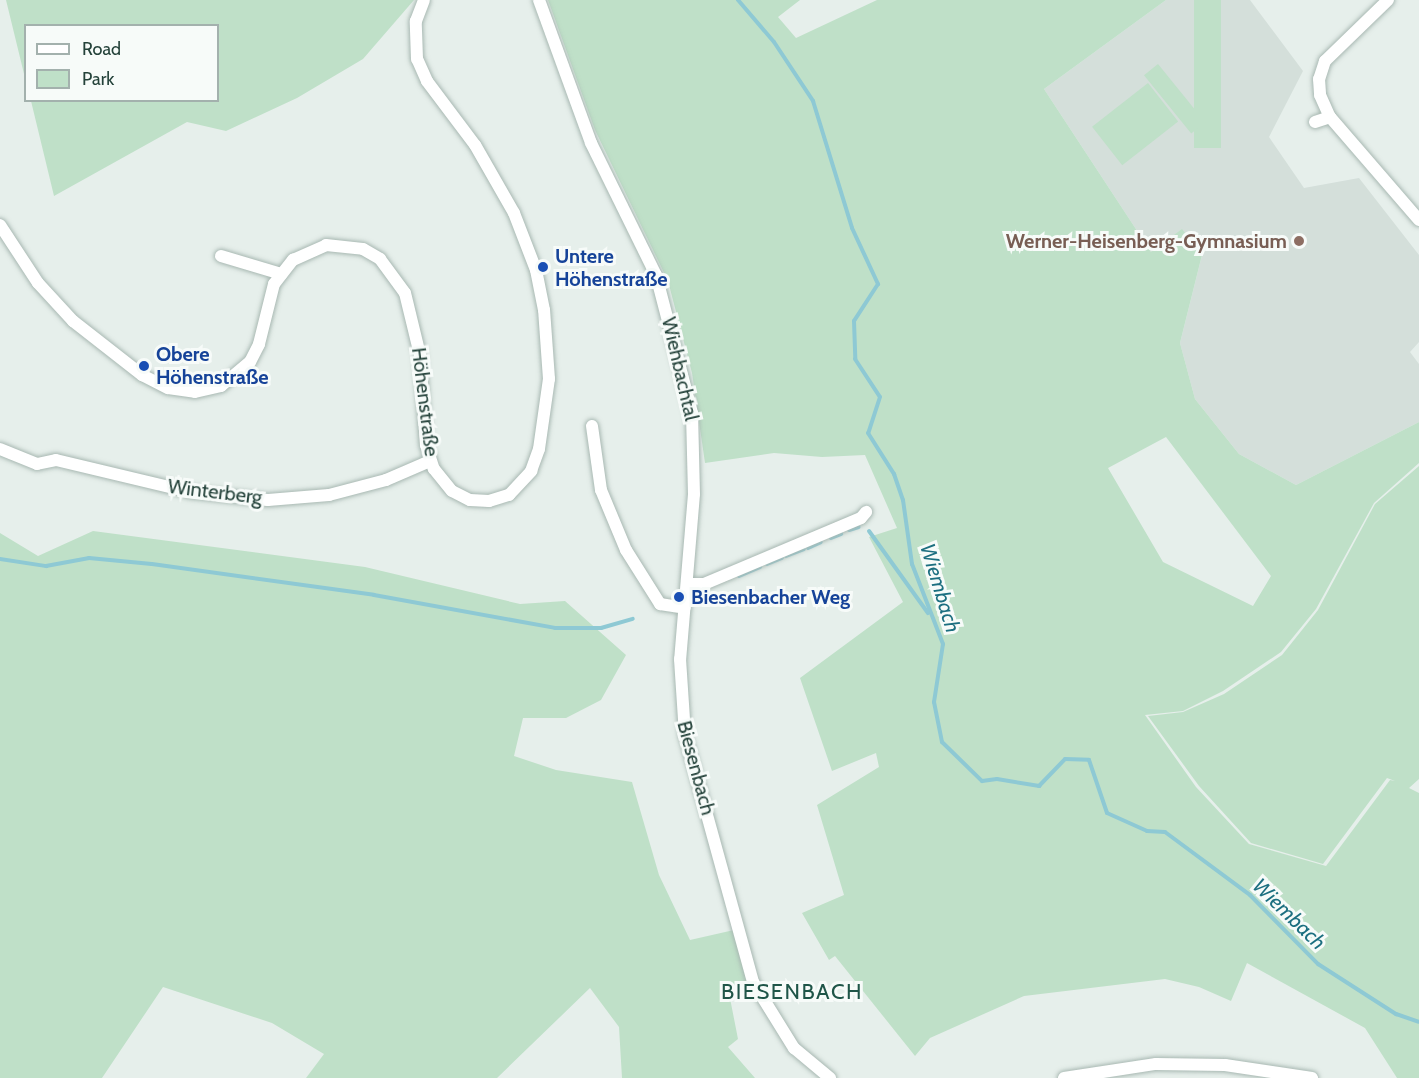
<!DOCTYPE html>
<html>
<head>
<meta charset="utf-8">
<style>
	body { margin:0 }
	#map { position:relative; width:1419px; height:1078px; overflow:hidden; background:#e6efeb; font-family:Cabin,sans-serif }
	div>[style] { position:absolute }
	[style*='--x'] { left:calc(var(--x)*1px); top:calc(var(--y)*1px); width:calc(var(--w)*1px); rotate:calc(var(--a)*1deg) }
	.built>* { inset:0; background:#d4dfda }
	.green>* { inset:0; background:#bfe0c8; transform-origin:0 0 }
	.stream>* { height:4px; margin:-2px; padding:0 2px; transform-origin:2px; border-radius:2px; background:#8ec9d4 }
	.roads { filter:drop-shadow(0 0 2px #a8b8b2) drop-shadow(0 0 2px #a8b8b2) }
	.street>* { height:12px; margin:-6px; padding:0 6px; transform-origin:6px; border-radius:6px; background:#fff }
	.dots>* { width:16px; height:16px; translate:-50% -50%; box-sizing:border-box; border:3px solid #f7fbf9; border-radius:50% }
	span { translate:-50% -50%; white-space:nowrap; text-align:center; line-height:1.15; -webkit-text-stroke:6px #f7fbf9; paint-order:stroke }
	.education-label { font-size:20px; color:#785e54; font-weight:700 }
	.right { translate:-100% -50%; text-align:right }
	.transit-label { font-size:20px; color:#164399; font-weight:700 }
	.left { translate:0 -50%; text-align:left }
	.street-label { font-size:20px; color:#24423a }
	.water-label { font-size:21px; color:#1c6f80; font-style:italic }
	.quarter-label { font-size:22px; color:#1f5548; letter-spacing:1.5px }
	.legend { position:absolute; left:24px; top:24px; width:195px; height:78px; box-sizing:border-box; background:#f7fbf9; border:2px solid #a3b1ad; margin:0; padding:8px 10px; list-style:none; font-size:18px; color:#24423a }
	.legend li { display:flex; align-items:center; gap:12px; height:30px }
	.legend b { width:30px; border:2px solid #a3b1ad }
</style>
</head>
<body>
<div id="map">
	<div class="built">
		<div style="clip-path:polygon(1166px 0,1250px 0,1303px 71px,1269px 137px,1304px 188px,1359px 178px,1419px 255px,1419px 342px,1410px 352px,1419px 364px,1419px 422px,1296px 485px,1239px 454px,1195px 399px,1180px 343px,1202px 255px,1151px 252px,1044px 89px)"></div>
	</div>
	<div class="green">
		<div style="clip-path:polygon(6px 0,414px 0,363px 59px,297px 98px,226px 131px,187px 122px,54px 196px,31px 101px,218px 100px,218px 26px,26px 26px,25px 78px)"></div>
		<div style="clip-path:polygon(evenodd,548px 0,800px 0,778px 17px,796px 38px,877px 0,1166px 0,1044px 89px,1151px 252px,1182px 229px,1202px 255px,1180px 343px,1195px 399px,1239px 454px,1296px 485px,1419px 422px,1419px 463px,1374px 503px,1316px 609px,1281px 652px,1223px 691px,1183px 711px,1145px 715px,1196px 787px,1249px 844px,1326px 866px,1390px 780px,1395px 781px,1387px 778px,1323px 864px,1251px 843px,1199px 786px,1148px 716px,1183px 712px,1224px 694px,1282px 655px,1318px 610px,1375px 504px,1419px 466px,1419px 779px,1409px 788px,1419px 793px,1419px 1078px,1397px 1078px,1365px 1028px,1247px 963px,1231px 1001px,1199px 987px,1165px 979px,1024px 996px,930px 1038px,915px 1056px,835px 956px,829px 960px,802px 913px,844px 895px,817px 805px,879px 767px,876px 753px,832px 771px,800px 678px,903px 602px,869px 537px,897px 528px,865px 455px,822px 457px,774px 453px,705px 463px,692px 373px,668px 281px,595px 130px,548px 0,1166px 437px,1271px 576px,1253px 606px,1163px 562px,1108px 468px,1166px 437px)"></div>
		<div style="left:1194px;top:0;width:27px;height:148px"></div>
		<div style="left:1158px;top:64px;width:75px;height:18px;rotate:51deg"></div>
		<div style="left:1148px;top:83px;width:49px;height:71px;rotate:52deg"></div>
		<div style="clip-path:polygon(93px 531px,365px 567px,520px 604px,565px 601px,626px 655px,601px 700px,566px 718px,523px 718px,514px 756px,556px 770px,632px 782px,659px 875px,690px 940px,734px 930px,748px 984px,728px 988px,738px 1039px,728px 1047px,755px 1078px,622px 1078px,619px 1027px,590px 988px,497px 1078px,306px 1078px,324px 1054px,272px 1023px,163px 987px,102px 1078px,0 1078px,0 533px,38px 556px)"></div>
	</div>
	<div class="stream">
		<div style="--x:738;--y:0;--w:55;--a:49.4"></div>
		<div style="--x:774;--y:42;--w:71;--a:56.5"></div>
		<div style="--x:813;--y:101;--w:133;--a:72.9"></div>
		<div style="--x:852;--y:228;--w:62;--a:65.1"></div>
		<div style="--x:878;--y:284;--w:44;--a:123"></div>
		<div style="--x:854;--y:321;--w:38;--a:88"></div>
		<div style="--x:855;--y:359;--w:45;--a:56.7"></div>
		<div style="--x:880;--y:397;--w:38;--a:108"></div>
		<div style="--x:868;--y:433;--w:49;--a:57.6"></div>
		<div style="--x:894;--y:474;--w:28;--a:71"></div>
		<div style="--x:903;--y:500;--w:65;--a:82"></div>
		<div style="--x:912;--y:564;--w:86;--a:68.8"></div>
		<div style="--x:943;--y:644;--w:59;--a:98.8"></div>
		<div style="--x:934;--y:702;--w:41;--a:78.7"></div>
		<div style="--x:942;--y:742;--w:56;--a:44.3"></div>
		<div style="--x:982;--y:781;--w:15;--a:-8"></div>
		<div style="--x:997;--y:779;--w:43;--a:9.5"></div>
		<div style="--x:1039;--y:786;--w:37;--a:-46"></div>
		<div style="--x:1065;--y:759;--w:24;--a:2"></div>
		<div style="--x:1089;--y:760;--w:56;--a:71.2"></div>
		<div style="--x:1107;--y:813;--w:44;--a:24.2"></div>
		<div style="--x:1147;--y:831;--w:18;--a:3"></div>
		<div style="--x:1165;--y:832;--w:106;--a:36.5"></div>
		<div style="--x:1250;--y:895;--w:97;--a:45.4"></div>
		<div style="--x:1318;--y:964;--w:93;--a:32.7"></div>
		<div style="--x:1396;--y:1014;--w:24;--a:19"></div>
		<div style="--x:849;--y:530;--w:10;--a:-17"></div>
		<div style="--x:869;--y:531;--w:101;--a:54.3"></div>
		<div style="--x:831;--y:538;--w:11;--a:-22"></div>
		<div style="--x:808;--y:548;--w:14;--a:-25"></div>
		<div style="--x:786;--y:556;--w:19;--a:-21"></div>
		<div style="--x:0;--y:559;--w:47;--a:8.7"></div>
		<div style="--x:46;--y:566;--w:44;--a:-10.5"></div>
		<div style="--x:89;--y:558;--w:63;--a:5.4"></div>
		<div style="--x:152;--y:564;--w:224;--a:7.9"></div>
		<div style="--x:374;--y:595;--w:184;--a:10.3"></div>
		<div style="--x:555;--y:628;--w:46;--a:0"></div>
		<div style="--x:601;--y:628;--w:33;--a:-16"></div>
		<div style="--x:767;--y:564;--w:16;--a:-22"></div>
		<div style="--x:739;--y:576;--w:23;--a:-23"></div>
		<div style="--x:696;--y:593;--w:12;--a:-20"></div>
	</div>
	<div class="roads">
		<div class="street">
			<div style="--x:539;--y:0;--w:152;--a:70"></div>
			<div style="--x:591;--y:143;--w:147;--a:63.8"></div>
			<div style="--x:656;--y:275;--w:143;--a:75.4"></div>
			<div style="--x:692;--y:413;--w:81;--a:88.6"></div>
			<div style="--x:694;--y:494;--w:166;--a:94.8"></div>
			<div style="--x:680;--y:659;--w:76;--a:86.2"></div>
			<div style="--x:685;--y:735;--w:256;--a:74.6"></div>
			<div style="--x:753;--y:982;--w:78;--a:58.2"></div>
			<div style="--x:794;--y:1048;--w:47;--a:39.8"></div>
			<div style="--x:1388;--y:0;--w:88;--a:135.9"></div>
			<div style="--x:1325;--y:61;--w:19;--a:108"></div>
			<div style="--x:1319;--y:79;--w:16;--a:86"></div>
			<div style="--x:1320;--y:95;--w:24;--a:66"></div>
			<div style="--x:1330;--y:117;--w:136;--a:49.2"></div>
			<div style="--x:1315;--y:122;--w:16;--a:-18"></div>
			<div style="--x:0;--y:225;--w:69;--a:56.8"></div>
			<div style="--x:38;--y:283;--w:52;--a:47.4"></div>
			<div style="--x:73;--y:321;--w:88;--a:38"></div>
			<div style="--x:142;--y:375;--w:29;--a:27"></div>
			<div style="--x:168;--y:388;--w:27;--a:8"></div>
			<div style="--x:195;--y:392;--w:27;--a:-13"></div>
			<div style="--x:221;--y:386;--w:38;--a:-40"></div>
			<div style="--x:250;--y:362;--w:20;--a:-63"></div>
			<div style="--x:259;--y:344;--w:62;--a:-76"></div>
			<div style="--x:274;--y:284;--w:31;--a:-52"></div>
			<div style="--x:293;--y:260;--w:36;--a:-24"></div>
			<div style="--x:326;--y:245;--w:37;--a:6"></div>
			<div style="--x:363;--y:249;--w:20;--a:30"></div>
			<div style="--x:380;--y:259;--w:42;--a:53.7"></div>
			<div style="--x:405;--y:293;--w:64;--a:76.4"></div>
			<div style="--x:420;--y:355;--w:90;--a:86.2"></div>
			<div style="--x:426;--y:445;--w:25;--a:72"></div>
			<div style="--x:434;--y:469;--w:28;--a:51"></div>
			<div style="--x:452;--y:491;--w:20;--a:27"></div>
			<div style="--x:470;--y:500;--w:19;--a:3"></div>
			<div style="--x:489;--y:501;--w:21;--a:-17"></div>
			<div style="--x:509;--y:495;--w:33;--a:-47"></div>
			<div style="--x:531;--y:471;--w:23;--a:-70"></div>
			<div style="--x:539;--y:449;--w:71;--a:-81.9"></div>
			<div style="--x:549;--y:379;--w:69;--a:-94.1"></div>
			<div style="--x:544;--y:310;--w:41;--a:-101.3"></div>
			<div style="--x:536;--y:270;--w:61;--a:-111.1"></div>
			<div style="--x:514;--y:213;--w:78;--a:-119.8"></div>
			<div style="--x:475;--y:145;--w:80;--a:-126.9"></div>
			<div style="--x:427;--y:81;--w:24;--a:-114"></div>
			<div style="--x:417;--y:59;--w:38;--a:-92"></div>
			<div style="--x:416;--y:21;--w:22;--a:-69"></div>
			<div style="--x:221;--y:256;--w:63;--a:16.7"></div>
			<div style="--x:592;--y:426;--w:65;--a:82"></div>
			<div style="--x:601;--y:490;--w:65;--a:67.4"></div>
			<div style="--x:626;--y:550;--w:64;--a:57.8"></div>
			<div style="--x:660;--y:604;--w:25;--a:9"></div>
			<div style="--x:0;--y:449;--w:40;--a:22"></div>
			<div style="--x:37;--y:464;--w:19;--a:-12"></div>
			<div style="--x:56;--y:460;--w:138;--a:13.4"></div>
			<div style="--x:190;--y:492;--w:78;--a:5.9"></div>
			<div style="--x:268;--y:500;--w:61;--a:-4.7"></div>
			<div style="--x:329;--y:495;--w:59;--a:-14.7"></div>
			<div style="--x:386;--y:480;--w:48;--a:-23.4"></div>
			<div style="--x:687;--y:584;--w:17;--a:0"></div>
			<div style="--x:704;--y:584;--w:170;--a:-22.8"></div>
			<div style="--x:861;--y:518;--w:8;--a:-50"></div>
			<div style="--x:1064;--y:1078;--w:93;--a:-8.7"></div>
			<div style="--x:1156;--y:1064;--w:69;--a:0.8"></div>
			<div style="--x:1225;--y:1065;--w:88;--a:8.5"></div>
		</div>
	</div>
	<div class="dots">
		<div style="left:1299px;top:241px;background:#8d6e63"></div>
		<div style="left:543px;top:267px;background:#1a4fb4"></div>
		<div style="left:144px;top:366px;background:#1a4fb4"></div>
		<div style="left:679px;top:597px;background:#1a4fb4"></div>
	</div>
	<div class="education-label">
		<span class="right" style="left:1287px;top:241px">Werner-Heisenberg-Gymnasium</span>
	</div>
	<div class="transit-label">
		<span class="left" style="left:555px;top:268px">Untere<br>Höhenstraße</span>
		<span class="left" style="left:156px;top:366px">Obere<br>Höhenstraße</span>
		<span class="left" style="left:691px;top:597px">Biesenbacher Weg</span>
	</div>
	<div class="street-label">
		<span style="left:680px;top:369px;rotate:77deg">Wiehbachtal</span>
		<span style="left:425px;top:402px;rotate:83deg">Höhenstraße</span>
		<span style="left:215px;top:492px;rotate:7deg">Winterberg</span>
		<span style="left:696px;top:768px;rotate:75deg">Biesenbach</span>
	</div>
	<div class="water-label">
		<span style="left:940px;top:588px;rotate:73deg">Wiembach</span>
		<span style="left:1289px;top:914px;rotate:44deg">Wiembach</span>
	</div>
	<div class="quarter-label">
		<span style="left:792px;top:992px">BIESENBACH</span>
	</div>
	<ul class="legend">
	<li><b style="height:8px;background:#fff"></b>Road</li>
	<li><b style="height:16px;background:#bfe0c8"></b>Park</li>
	</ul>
</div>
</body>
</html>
